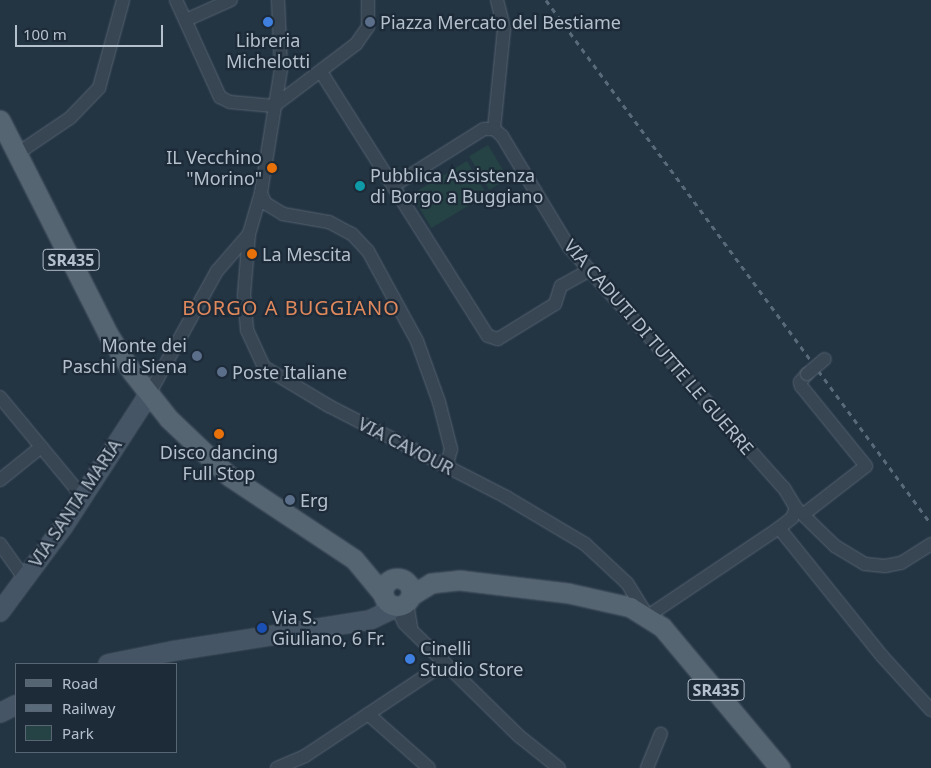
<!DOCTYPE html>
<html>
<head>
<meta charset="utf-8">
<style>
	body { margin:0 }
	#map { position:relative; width:931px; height:768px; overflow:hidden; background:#233443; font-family:"Noto Sans",sans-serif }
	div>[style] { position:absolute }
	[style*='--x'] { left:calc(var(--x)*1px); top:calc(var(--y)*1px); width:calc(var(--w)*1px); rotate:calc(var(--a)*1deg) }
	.green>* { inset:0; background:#254344; transform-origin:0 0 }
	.roads { filter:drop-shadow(0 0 1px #566370) drop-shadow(0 0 1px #566370) }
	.street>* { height:12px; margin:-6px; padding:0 6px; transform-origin:6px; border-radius:6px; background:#384552 }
	.secondary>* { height:18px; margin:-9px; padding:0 9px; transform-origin:9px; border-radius:9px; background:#455566 }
	.primary>* { height:19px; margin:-9.5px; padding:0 9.5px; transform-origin:9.5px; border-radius:9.5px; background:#566572 }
	.primary>.ring { margin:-9.5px; padding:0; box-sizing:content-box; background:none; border:19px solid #566572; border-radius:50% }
	.rail>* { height:3px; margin-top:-1.5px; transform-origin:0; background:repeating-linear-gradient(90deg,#596a7a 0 5px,transparent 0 10px) }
	.bridges { filter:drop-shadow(0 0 1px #566370) drop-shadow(0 0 1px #566370) }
	.street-bridge>* { height:12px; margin:-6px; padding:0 6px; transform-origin:6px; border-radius:6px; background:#384552 }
	.dots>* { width:14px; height:14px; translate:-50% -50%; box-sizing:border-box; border:2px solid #1d2a38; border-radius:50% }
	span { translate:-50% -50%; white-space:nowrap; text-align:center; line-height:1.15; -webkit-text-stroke:4.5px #1d2a38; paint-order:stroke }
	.shield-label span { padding:1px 4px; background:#1d2a38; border:1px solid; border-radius:4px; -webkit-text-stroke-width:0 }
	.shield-label { font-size:16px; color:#b5c0cd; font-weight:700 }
	.poi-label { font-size:18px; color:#b5c0cd }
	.left { translate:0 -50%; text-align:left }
	.right { translate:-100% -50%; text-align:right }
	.street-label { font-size:18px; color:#b5c0cd }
	.quarter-label { font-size:20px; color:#e0895d; letter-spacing:1px }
	.legend { position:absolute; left:15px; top:663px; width:162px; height:90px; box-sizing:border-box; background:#1d2a38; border:1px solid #5a6674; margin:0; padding:6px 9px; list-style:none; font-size:15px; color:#b5c0cd }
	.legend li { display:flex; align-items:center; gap:10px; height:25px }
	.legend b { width:25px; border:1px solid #5a6674 }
	.scale { position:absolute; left:15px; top:25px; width:148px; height:22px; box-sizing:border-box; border:2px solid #b5c0cd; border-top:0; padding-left:6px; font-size:15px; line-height:18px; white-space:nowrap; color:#b5c0cd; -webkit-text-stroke:4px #1d2a38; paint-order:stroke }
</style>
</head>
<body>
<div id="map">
	<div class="green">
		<div style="left:488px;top:145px;width:39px;height:22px;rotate:59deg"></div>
		<div style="left:467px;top:161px;width:39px;height:65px;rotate:59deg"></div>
	</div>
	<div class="roads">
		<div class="street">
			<div style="--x:176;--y:0;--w:107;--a:65.6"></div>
			<div style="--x:220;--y:97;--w:11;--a:27"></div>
			<div style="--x:230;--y:102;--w:44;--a:5.2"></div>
			<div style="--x:278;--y:0;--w:69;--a:87.5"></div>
			<div style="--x:281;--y:69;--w:126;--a:99.2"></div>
			<div style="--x:261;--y:193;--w:43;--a:106.3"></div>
			<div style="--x:249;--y:234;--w:61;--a:94.7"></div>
			<div style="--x:244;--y:295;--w:35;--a:85"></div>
			<div style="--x:247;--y:330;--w:41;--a:65.3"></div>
			<div style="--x:264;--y:367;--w:76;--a:31"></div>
			<div style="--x:329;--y:406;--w:199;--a:27.2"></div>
			<div style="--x:506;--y:497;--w:92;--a:30.7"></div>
			<div style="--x:585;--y:544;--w:57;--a:42.9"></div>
			<div style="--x:627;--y:583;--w:39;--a:58"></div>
			<div style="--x:648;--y:616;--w:158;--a:-33.9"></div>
			<div style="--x:779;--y:528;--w:16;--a:-38"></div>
			<div style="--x:792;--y:518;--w:11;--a:-68"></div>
			<div style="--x:186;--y:20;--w:49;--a:-24"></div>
			<div style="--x:321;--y:72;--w:312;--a:57.7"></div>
			<div style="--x:488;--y:336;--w:10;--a:17"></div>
			<div style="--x:498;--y:339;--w:67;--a:-31.6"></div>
			<div style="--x:555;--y:304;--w:19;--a:-72"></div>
			<div style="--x:561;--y:286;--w:31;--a:-29"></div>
			<div style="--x:274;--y:106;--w:103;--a:-37.1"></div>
			<div style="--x:356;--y:44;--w:21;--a:-55"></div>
			<div style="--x:368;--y:27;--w:27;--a:-90"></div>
			<div style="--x:494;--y:129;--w:101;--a:-84.3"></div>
			<div style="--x:504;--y:28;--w:29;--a:-104"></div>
			<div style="--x:21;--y:151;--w:59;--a:-34"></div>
			<div style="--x:70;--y:118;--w:42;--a:-46"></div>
			<div style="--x:99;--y:88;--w:91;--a:-74.7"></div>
			<div style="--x:393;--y:186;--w:107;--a:-32.1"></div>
			<div style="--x:484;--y:129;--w:10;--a:0"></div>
			<div style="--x:494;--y:129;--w:11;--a:41"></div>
			<div style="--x:502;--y:136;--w:130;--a:58.9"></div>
			<div style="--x:569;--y:247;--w:323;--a:48.3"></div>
			<div style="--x:784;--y:488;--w:23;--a:59"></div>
			<div style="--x:261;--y:193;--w:11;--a:68"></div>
			<div style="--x:265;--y:203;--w:21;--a:31"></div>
			<div style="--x:283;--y:214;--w:47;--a:9.9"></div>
			<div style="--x:329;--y:222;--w:26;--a:28"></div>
			<div style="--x:352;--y:234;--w:23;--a:47"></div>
			<div style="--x:368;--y:251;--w:102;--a:61.4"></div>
			<div style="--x:417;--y:341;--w:65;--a:70.2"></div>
			<div style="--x:439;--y:402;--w:49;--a:75.7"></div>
			<div style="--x:451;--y:449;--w:11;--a:105"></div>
			<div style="--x:448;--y:460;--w:9;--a:153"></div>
			<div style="--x:149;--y:394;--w:141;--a:-61.1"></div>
			<div style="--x:217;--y:271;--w:49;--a:-49.1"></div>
			<div style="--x:0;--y:397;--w:127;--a:50.4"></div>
			<div style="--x:0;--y:480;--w:53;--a:-38.8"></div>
			<div style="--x:798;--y:510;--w:52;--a:44.2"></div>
			<div style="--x:835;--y:546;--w:35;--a:31"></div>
			<div style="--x:865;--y:564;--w:20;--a:6"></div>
			<div style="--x:885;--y:566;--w:16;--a:-11"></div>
			<div style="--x:901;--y:563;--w:36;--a:-32"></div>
			<div style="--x:804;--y:514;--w:78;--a:-37.7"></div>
			<div style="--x:866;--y:466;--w:103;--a:-129.1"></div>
			<div style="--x:801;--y:386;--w:4;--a:-104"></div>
			<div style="--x:800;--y:382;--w:11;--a:-49"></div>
			<div style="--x:779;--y:528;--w:164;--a:51.2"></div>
			<div style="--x:882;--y:656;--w:73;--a:47.8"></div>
			<div style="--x:0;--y:544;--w:43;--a:54.5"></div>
			<div style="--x:407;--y:604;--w:23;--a:80"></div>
			<div style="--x:397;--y:607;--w:17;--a:66"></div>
			<div style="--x:404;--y:623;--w:161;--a:44.5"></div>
			<div style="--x:519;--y:736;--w:51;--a:38.7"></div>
			<div style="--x:368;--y:714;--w:81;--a:41.5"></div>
			<div style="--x:277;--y:768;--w:30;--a:-23"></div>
			<div style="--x:305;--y:756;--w:168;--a:-33.6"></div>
			<div style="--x:647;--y:768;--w:37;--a:-68"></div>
		</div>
		<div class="secondary">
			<div style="--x:0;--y:612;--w:106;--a:-53.5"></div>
			<div style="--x:63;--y:527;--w:158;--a:-57.1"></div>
			<div style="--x:108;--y:664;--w:66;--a:-11.3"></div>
			<div style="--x:173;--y:651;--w:199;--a:-8.9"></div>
			<div style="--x:370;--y:620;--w:30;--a:-26"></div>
			<div style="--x:0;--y:713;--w:18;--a:-27"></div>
		</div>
		<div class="primary">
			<div style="--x:0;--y:120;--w:240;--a:63.2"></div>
			<div style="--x:108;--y:334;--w:45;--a:57.7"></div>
			<div style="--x:132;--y:372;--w:60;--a:51.8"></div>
			<div style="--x:169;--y:419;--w:83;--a:43.5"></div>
			<div style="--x:229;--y:476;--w:150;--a:33.6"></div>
			<div style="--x:354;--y:559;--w:45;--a:50.4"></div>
			<div class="ring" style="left:383px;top:578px;width:9px;height:9px"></div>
			<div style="--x:412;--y:595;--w:22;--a:-32"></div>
			<div style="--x:431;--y:583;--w:28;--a:-6"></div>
			<div style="--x:459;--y:580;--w:110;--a:6.8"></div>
			<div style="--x:568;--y:593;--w:64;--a:12.7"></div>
			<div style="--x:630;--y:607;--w:38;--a:32"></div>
			<div style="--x:662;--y:627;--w:184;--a:50.1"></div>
		</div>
	</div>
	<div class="rail">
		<div style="--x:546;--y:0;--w:650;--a:53.69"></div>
	</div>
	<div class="bridges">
		<div class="street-bridge">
			<div style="--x:807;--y:374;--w:23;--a:-40"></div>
		</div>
	</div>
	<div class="dots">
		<div style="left:268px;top:22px;background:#3f7fe0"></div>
		<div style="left:370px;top:22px;background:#5c6f8a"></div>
		<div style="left:272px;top:168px;background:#e8710a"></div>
		<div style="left:360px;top:186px;background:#0f9aa8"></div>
		<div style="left:252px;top:254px;background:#e8710a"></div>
		<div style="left:197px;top:356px;background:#5c6f8a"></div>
		<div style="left:222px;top:372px;background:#5c6f8a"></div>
		<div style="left:219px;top:434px;background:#e8710a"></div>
		<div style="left:290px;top:500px;background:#5c6f8a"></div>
		<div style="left:262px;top:628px;background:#1a4fb4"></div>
		<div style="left:410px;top:659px;background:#3f7fe0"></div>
	</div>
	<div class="shield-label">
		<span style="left:71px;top:260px">SR435</span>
		<span style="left:716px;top:690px">SR435</span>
	</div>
	<div class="poi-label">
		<span class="left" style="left:380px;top:22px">Piazza Mercato del Bestiame</span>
		<span style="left:268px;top:51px">Libreria<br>Michelotti</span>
		<span class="right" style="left:262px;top:168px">IL Vecchino<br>"Morino"</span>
		<span class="left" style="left:370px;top:186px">Pubblica Assistenza<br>di Borgo a Buggiano</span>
		<span class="left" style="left:262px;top:254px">La Mescita</span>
		<span class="right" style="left:187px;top:356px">Monte dei<br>Paschi di Siena</span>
		<span class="left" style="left:232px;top:372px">Poste Italiane</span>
		<span style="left:219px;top:463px">Disco dancing<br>Full Stop</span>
		<span class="left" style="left:300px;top:500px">Erg</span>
		<span class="left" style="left:272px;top:628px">Via S.<br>Giuliano, 6 Fr.</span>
		<span class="left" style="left:420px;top:659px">Cinelli<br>Studio Store</span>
	</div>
	<div class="street-label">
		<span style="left:659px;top:347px;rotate:49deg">VIA CADUTI DI TUTTE LE GUERRE</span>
		<span style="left:406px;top:446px;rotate:27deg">VIA CAVOUR</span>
		<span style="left:75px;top:503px;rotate:-56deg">VIA SANTA MARIA</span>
	</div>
	<div class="quarter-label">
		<span style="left:291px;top:307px">BORGO A BUGGIANO</span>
	</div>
	<ul class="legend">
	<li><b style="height:6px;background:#566572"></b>Road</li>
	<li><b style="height:6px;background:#596a7a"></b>Railway</li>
	<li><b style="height:14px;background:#254344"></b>Park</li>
	</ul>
	<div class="scale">100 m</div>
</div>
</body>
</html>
